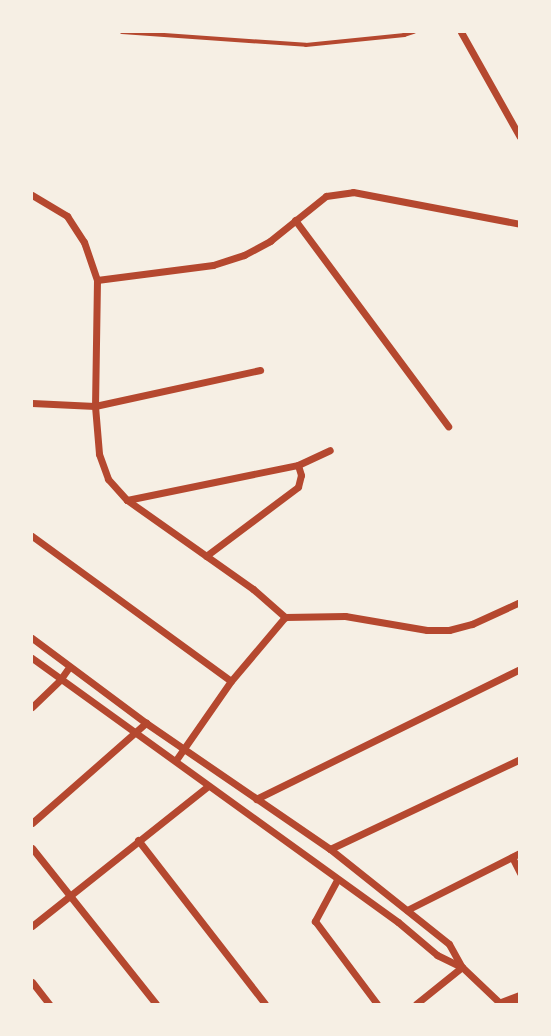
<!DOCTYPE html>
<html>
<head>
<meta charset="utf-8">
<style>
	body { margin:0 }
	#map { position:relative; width:551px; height:1036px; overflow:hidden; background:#f6efe4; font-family:Barlow,sans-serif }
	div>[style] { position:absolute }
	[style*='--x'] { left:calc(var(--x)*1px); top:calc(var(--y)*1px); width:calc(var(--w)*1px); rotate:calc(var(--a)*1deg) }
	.service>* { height:3.5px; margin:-1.75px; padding:0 1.75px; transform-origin:1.75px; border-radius:1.75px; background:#b5482f }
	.minor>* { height:7px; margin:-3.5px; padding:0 3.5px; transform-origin:3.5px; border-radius:3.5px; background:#b5482f }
	.secondary>* { height:10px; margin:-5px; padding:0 5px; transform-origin:5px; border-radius:5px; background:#b5482f }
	span { translate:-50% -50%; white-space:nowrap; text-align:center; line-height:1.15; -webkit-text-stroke:5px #f6efe4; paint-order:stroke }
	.frame { position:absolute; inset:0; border:33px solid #f6efe4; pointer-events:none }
</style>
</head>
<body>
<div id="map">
	<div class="service">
		<div style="--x:122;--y:32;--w:184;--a:4"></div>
		<div style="--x:306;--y:45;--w:99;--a:-5.8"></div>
		<div style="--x:404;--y:35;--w:10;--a:-17"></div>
	</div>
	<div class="minor">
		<div style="--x:461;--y:32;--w:120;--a:60.7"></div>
		<div style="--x:32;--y:195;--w:41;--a:31"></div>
		<div style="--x:67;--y:216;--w:31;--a:57"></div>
		<div style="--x:84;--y:242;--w:40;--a:71.1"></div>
		<div style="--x:97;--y:280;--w:126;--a:90.9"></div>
		<div style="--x:95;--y:406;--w:48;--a:85.2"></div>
		<div style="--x:99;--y:454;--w:27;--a:70"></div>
		<div style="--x:108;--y:479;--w:28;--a:48"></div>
		<div style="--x:127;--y:500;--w:154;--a:35.2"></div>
		<div style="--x:253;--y:589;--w:43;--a:41.2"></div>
		<div style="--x:295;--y:220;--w:257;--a:53.4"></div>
		<div style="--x:97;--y:280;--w:117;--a:-7.4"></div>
		<div style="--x:213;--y:265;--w:33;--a:-18"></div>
		<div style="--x:244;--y:255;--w:30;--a:-28"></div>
		<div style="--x:270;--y:241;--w:72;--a:-38.8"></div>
		<div style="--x:326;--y:196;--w:27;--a:-8"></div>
		<div style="--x:353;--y:192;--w:170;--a:10.8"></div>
		<div style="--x:32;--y:403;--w:63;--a:2.7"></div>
		<div style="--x:95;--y:406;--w:169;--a:-12.3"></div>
		<div style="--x:127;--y:500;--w:175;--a:-11.6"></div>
		<div style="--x:298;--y:465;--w:35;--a:-25"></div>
		<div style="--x:32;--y:536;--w:246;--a:36.1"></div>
		<div style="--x:206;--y:556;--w:115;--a:-36.9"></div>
		<div style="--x:298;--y:487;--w:12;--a:-76"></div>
		<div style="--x:301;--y:475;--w:10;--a:-107"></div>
		<div style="--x:285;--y:617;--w:60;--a:-1"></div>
		<div style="--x:345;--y:616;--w:83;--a:9.7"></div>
		<div style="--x:427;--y:630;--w:22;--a:0"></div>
		<div style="--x:449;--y:630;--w:24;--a:-15"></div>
		<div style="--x:472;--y:624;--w:53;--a:-24.6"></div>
		<div style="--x:32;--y:638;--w:142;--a:36.7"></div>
		<div style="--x:146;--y:723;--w:223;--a:34.4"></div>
		<div style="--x:330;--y:849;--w:152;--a:38.6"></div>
		<div style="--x:449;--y:944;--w:26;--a:61"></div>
		<div style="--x:462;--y:967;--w:54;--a:43.5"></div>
		<div style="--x:32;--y:658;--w:451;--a:35.8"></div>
		<div style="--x:398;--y:922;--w:51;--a:40.2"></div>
		<div style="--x:437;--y:955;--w:28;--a:26"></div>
		<div style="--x:32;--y:707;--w:39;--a:-44"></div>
		<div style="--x:60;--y:680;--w:16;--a:-55"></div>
		<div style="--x:176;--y:760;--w:96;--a:-55.2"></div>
		<div style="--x:231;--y:681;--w:84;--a:-49.8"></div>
		<div style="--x:256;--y:799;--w:294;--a:-26.2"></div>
		<div style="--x:32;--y:823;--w:152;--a:-41.3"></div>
		<div style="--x:138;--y:840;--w:207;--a:52.2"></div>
		<div style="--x:32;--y:848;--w:199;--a:51.5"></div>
		<div style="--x:330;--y:849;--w:210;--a:-25.3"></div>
		<div style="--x:512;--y:857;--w:18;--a:63"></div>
		<div style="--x:337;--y:880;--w:47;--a:118.2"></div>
		<div style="--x:315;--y:921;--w:104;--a:53.2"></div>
		<div style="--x:407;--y:910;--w:127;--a:-26.8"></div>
		<div style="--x:32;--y:926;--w:225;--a:-38.5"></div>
		<div style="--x:32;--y:982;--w:28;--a:52"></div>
		<div style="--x:416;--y:1004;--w:59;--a:-38.8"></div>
	</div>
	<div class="secondary">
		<div style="--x:502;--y:1004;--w:19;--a:-21"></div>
	</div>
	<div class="frame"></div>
</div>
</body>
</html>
